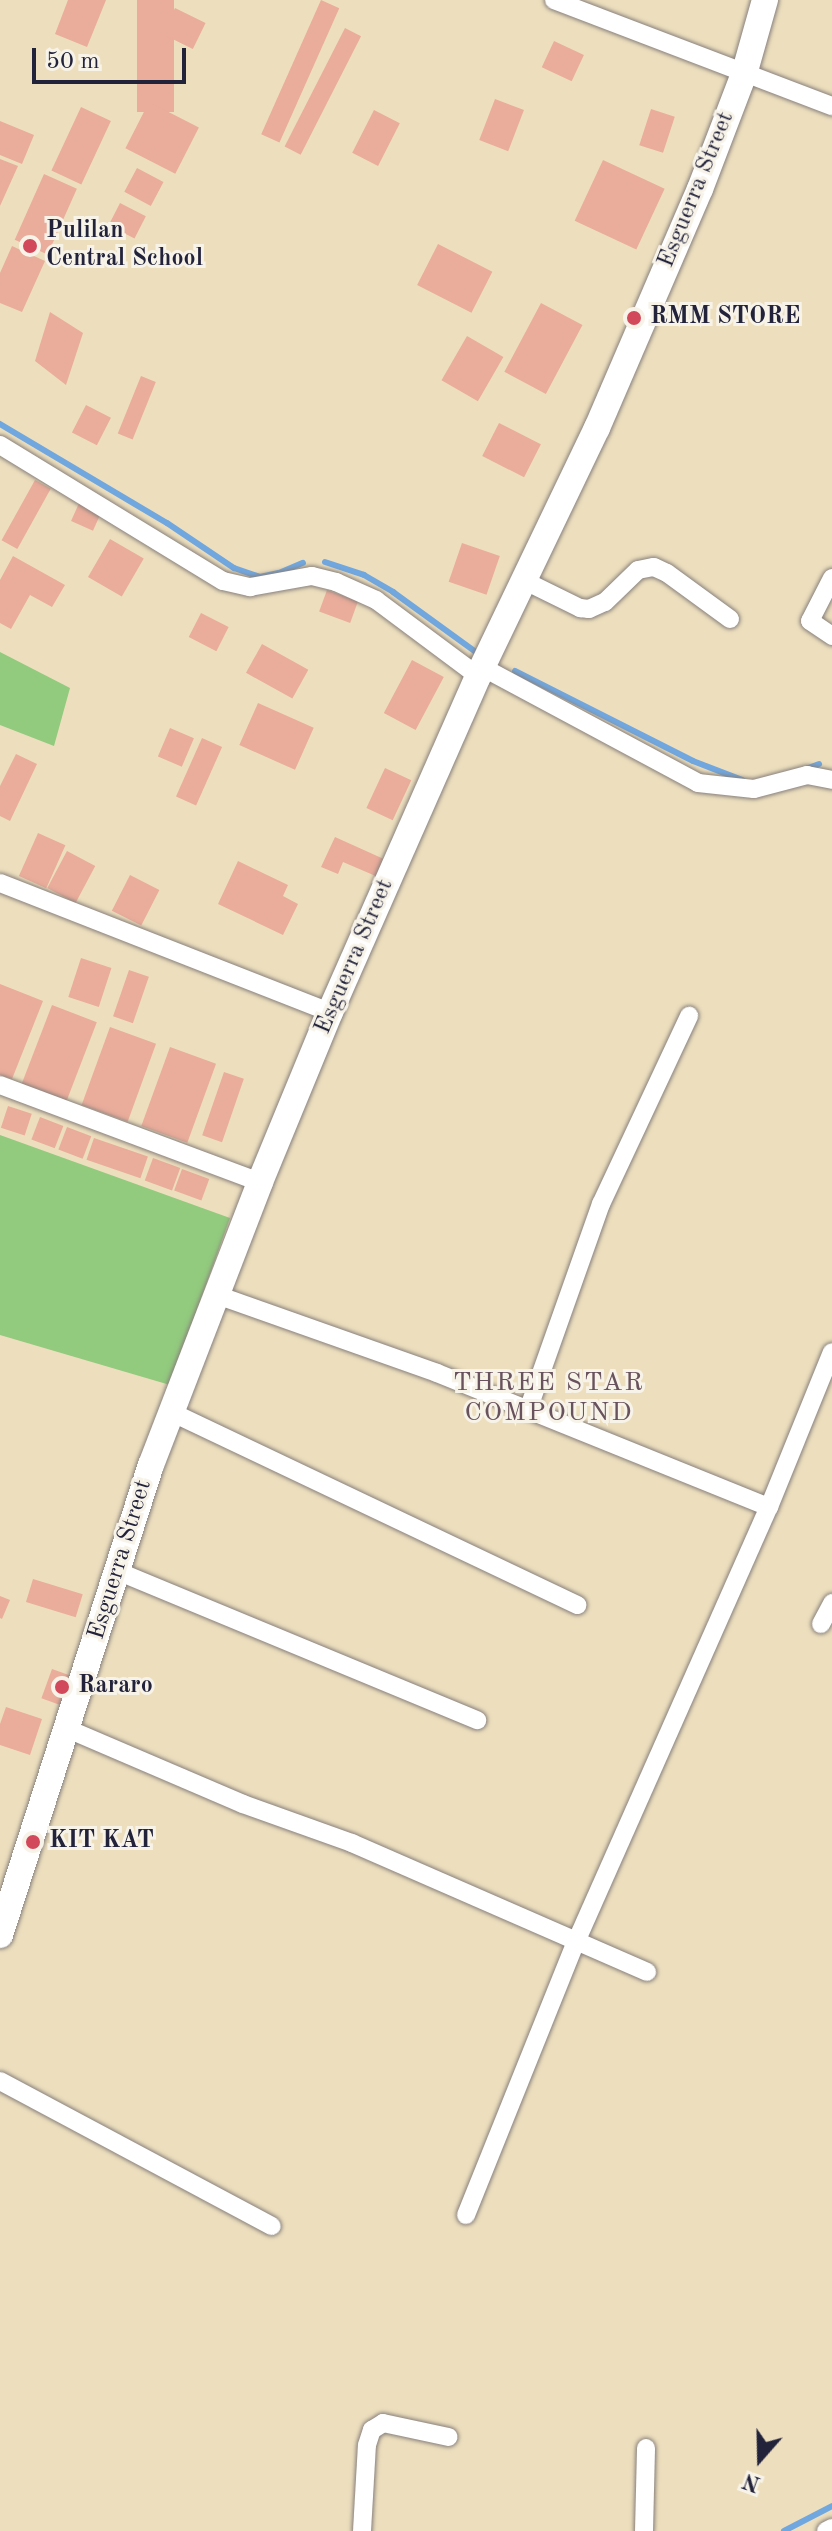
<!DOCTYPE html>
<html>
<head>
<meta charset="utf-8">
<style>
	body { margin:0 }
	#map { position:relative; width:832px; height:2531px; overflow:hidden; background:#eddfbe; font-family:"Old Standard TT",serif }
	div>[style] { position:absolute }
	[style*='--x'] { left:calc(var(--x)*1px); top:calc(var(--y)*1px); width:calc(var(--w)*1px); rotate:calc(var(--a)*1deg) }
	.green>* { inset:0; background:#92ca7e }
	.stream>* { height:6px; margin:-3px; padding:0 3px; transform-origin:3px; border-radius:3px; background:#71a7df }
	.building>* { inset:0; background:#eaac9b; transform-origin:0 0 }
	.roads { filter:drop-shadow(0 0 2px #88807c) drop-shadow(0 0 2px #88807c) }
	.minor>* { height:18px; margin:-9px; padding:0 9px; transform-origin:9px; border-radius:9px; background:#fff }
	.secondary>* { height:26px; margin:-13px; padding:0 13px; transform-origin:13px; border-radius:13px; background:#fff }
	.dots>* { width:22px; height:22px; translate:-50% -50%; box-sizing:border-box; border:4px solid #f7f3e8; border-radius:50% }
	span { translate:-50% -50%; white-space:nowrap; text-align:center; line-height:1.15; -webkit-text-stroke:6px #f7f3e8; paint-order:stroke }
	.street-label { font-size:24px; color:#22223b }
	.poi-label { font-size:24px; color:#22223b; font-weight:700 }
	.left { translate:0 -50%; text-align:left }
	.neighbourhood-label { font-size:26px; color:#68525d; letter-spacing:2px }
	.north { position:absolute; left:720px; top:2419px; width:80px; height:80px; -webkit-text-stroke:6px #f7f3e8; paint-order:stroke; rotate:200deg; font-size:22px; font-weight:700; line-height:32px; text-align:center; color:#22223b }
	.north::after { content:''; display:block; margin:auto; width:28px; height:36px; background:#22223b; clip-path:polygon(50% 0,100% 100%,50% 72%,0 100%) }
	.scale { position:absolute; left:32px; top:48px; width:154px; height:36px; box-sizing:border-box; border:4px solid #22223b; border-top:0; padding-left:10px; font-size:24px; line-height:28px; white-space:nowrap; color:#22223b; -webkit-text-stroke:6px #f7f3e8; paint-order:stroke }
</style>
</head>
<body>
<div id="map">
	<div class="green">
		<div style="clip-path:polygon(0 652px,70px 688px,54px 746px,0 725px)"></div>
		<div style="clip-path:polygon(0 1135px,230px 1218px,170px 1385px,0 1335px)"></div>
	</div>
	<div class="stream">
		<div style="--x:0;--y:424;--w:194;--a:30.7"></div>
		<div style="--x:167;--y:523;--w:81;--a:33.9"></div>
		<div style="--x:234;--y:568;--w:28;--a:19"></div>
		<div style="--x:260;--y:577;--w:19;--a:-12"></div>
		<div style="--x:279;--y:573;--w:26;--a:-23"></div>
		<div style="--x:325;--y:562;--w:41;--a:18.4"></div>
		<div style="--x:364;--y:575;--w:34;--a:30"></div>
		<div style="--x:393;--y:592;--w:102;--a:35.9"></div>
		<div style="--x:515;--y:671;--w:199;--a:26.8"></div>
		<div style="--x:693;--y:761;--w:53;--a:21.2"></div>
		<div style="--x:806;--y:769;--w:14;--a:-21"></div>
		<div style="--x:784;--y:2531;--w:54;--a:-27.5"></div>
	</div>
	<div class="building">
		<div style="clip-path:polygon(68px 0,106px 0,87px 47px,55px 34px)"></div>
		<div style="left:137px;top:0;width:37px;height:112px"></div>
		<div style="left:321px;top:0;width:20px;height:147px;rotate:24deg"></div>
		<div style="left:175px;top:8px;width:34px;height:29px;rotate:26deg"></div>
		<div style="left:345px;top:28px;width:18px;height:133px;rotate:27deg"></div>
		<div style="left:554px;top:41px;width:33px;height:29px;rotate:25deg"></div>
		<div style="left:495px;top:99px;width:31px;height:44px;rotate:21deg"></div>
		<div style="left:149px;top:102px;width:56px;height:52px;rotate:27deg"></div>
		<div style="left:81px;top:107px;width:33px;height:70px;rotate:25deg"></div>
		<div style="left:651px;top:109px;width:25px;height:38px;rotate:18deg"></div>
		<div style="left:374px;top:110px;width:29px;height:48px;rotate:27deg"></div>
		<div style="clip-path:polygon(0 121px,34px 135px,22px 164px,0 155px)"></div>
		<div style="clip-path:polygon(0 159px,18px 166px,0 206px)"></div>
		<div style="left:603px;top:160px;width:68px;height:67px;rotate:25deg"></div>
		<div style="left:137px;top:168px;width:30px;height:27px;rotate:28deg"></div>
		<div style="left:44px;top:174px;width:36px;height:72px;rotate:24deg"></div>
		<div style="left:120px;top:203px;width:29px;height:25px;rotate:27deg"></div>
		<div style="left:438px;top:244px;width:61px;height:46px;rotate:27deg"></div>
		<div style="clip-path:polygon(12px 246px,45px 261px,22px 312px,0 303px,0 273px)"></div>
		<div style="left:541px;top:303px;width:47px;height:78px;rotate:28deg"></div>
		<div style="clip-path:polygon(50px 312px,83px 333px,66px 385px,35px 361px)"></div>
		<div style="left:467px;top:336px;width:42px;height:51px;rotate:30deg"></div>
		<div style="left:141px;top:376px;width:16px;height:62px;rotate:22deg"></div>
		<div style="left:86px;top:405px;width:28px;height:31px;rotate:27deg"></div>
		<div style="left:499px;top:423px;width:47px;height:37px;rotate:27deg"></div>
		<div style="left:35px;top:480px;width:18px;height:69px;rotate:29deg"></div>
		<div style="left:80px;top:501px;width:24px;height:22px;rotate:24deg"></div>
		<div style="left:110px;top:539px;width:39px;height:44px;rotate:30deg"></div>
		<div style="left:462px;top:543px;width:40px;height:41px;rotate:19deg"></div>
		<div style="clip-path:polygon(13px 556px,65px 585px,52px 607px,30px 595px,11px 629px,0 623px,0 580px)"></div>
		<div style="left:327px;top:590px;width:33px;height:23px;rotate:20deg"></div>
		<div style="left:201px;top:613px;width:31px;height:27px;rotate:27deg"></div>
		<div style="left:262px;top:644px;width:53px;height:33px;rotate:29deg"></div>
		<div style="left:412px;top:660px;width:36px;height:60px;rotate:28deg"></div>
		<div style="left:258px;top:703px;width:61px;height:46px;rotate:24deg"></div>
		<div style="left:170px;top:728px;width:26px;height:31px;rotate:23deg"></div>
		<div style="left:202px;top:738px;width:22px;height:64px;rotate:24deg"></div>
		<div style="clip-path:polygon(16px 754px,37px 764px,10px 821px,0 816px,0 786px)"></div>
		<div style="left:385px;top:768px;width:29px;height:44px;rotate:25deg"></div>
		<div style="left:38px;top:833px;width:30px;height:47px;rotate:24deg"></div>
		<div style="clip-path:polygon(335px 837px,386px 860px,378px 877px,343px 862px,338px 874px,321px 867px)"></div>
		<div style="left:67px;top:851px;width:32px;height:42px;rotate:28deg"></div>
		<div style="clip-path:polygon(238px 861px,288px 885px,283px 896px,298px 904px,283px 935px,218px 904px)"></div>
		<div style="left:130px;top:875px;width:33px;height:40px;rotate:27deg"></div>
		<div style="left:81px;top:958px;width:32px;height:41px;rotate:18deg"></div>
		<div style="left:129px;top:970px;width:21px;height:49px;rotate:19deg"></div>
		<div style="clip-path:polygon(0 984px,43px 1001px,12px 1079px,0 1075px)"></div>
		<div style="left:52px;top:1005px;width:48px;height:85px;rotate:21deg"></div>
		<div style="left:110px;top:1027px;width:49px;height:83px;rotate:20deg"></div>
		<div style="left:170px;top:1047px;width:49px;height:84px;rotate:20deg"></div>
		<div style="left:224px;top:1072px;width:21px;height:67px;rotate:19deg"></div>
		<div style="left:8px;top:1106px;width:25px;height:23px;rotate:18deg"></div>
		<div style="left:40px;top:1117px;width:25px;height:24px;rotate:21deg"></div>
		<div style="left:67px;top:1127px;width:26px;height:24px;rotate:21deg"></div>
		<div style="left:94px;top:1138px;width:57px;height:23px;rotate:19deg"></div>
		<div style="left:153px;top:1158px;width:29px;height:24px;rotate:20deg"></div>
		<div style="left:182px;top:1169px;width:29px;height:23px;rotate:20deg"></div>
		<div style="left:33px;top:1579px;width:52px;height:24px;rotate:17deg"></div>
		<div style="clip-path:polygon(0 1596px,10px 1600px,2px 1619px,0 1618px)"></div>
		<div style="left:52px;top:1669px;width:20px;height:31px;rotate:20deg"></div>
		<div style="clip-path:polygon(6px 1707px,42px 1719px,30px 1755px,0 1745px,0 1724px)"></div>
	</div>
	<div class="roads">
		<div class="minor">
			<div style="--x:554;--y:0;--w:298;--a:20.9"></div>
			<div style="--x:0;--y:445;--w:261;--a:31.4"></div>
			<div style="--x:223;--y:581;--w:28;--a:13"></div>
			<div style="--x:250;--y:587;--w:63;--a:-10.1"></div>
			<div style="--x:312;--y:576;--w:25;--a:14"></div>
			<div style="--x:336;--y:582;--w:44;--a:24.2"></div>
			<div style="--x:376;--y:600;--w:127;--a:36.7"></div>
			<div style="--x:832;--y:578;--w:48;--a:117.1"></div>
			<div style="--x:810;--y:621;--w:27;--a:34"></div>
			<div style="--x:523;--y:580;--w:64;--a:26.2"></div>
			<div style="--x:580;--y:608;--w:9;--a:6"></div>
			<div style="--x:589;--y:609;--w:17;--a:-24"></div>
			<div style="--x:605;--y:602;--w:46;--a:-44.1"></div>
			<div style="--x:638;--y:570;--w:16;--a:-11"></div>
			<div style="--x:654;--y:567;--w:14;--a:25"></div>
			<div style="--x:667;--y:573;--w:78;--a:36.1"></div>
			<div style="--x:482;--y:667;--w:245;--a:28.2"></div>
			<div style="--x:698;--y:783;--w:56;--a:6.1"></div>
			<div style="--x:754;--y:789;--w:55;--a:-14.8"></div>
			<div style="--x:807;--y:775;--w:25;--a:11"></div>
			<div style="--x:0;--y:883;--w:354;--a:21.4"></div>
			<div style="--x:0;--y:1085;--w:278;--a:20.5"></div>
			<div style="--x:217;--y:1295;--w:233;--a:19.5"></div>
			<div style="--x:437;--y:1373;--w:358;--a:22"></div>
			<div style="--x:528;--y:1410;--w:219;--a:-70.5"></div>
			<div style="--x:601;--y:1204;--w:208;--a:-64.9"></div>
			<div style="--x:171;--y:1412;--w:450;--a:25.4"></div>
			<div style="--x:117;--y:1571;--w:390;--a:22.5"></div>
			<div style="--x:821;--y:1624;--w:24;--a:-62"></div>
			<div style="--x:68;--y:1729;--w:190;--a:23.2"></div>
			<div style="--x:243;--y:1804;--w:116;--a:19.7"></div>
			<div style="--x:352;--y:1843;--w:322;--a:23.6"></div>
			<div style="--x:0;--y:2081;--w:308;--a:28.1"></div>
			<div style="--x:466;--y:2215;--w:294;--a:-68.1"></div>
			<div style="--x:576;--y:1942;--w:476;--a:-66.1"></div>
			<div style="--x:769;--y:1507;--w:167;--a:-67.9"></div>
			<div style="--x:362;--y:2531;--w:86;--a:-86.7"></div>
			<div style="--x:367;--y:2445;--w:16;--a:-72"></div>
			<div style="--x:372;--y:2430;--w:13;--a:-32"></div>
			<div style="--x:383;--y:2423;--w:67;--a:12"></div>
			<div style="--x:644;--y:2531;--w:83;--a:-88.6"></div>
			<div style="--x:826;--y:2531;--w:7;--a:-27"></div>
		</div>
		<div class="secondary">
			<div style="--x:0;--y:1935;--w:494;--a:-72.2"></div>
			<div style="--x:151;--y:1465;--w:303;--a:-68.9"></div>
			<div style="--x:260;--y:1182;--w:184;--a:-67.6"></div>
			<div style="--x:330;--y:1012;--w:367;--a:-66.2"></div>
			<div style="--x:478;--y:676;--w:275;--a:-64.4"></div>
			<div style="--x:597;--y:428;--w:260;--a:-66.7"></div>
			<div style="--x:700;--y:189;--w:126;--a:-69.1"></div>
			<div style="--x:745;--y:71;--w:74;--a:-74.3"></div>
		</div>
	</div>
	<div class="dots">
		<div style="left:30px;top:246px;background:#d1495b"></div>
		<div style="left:634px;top:318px;background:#d1495b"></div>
		<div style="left:62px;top:1687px;background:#d1495b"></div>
		<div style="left:33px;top:1842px;background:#d1495b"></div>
	</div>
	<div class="street-label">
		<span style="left:697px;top:190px;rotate:-68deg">Esguerra Street</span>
		<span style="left:355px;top:957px;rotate:-67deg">Esguerra Street</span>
		<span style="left:121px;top:1560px;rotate:-73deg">Esguerra Street</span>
	</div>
	<div class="poi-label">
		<span class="left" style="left:46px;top:246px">Pulilan<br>Central School</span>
		<span class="left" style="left:650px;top:318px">RMM STORE</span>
		<span class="left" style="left:78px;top:1687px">Rararo</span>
		<span class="left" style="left:49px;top:1842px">KIT KAT</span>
	</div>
	<div class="neighbourhood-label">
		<span style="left:549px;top:1399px">THREE STAR<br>COMPOUND</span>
	</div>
	<div class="north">N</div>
	<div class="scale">50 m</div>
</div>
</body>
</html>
